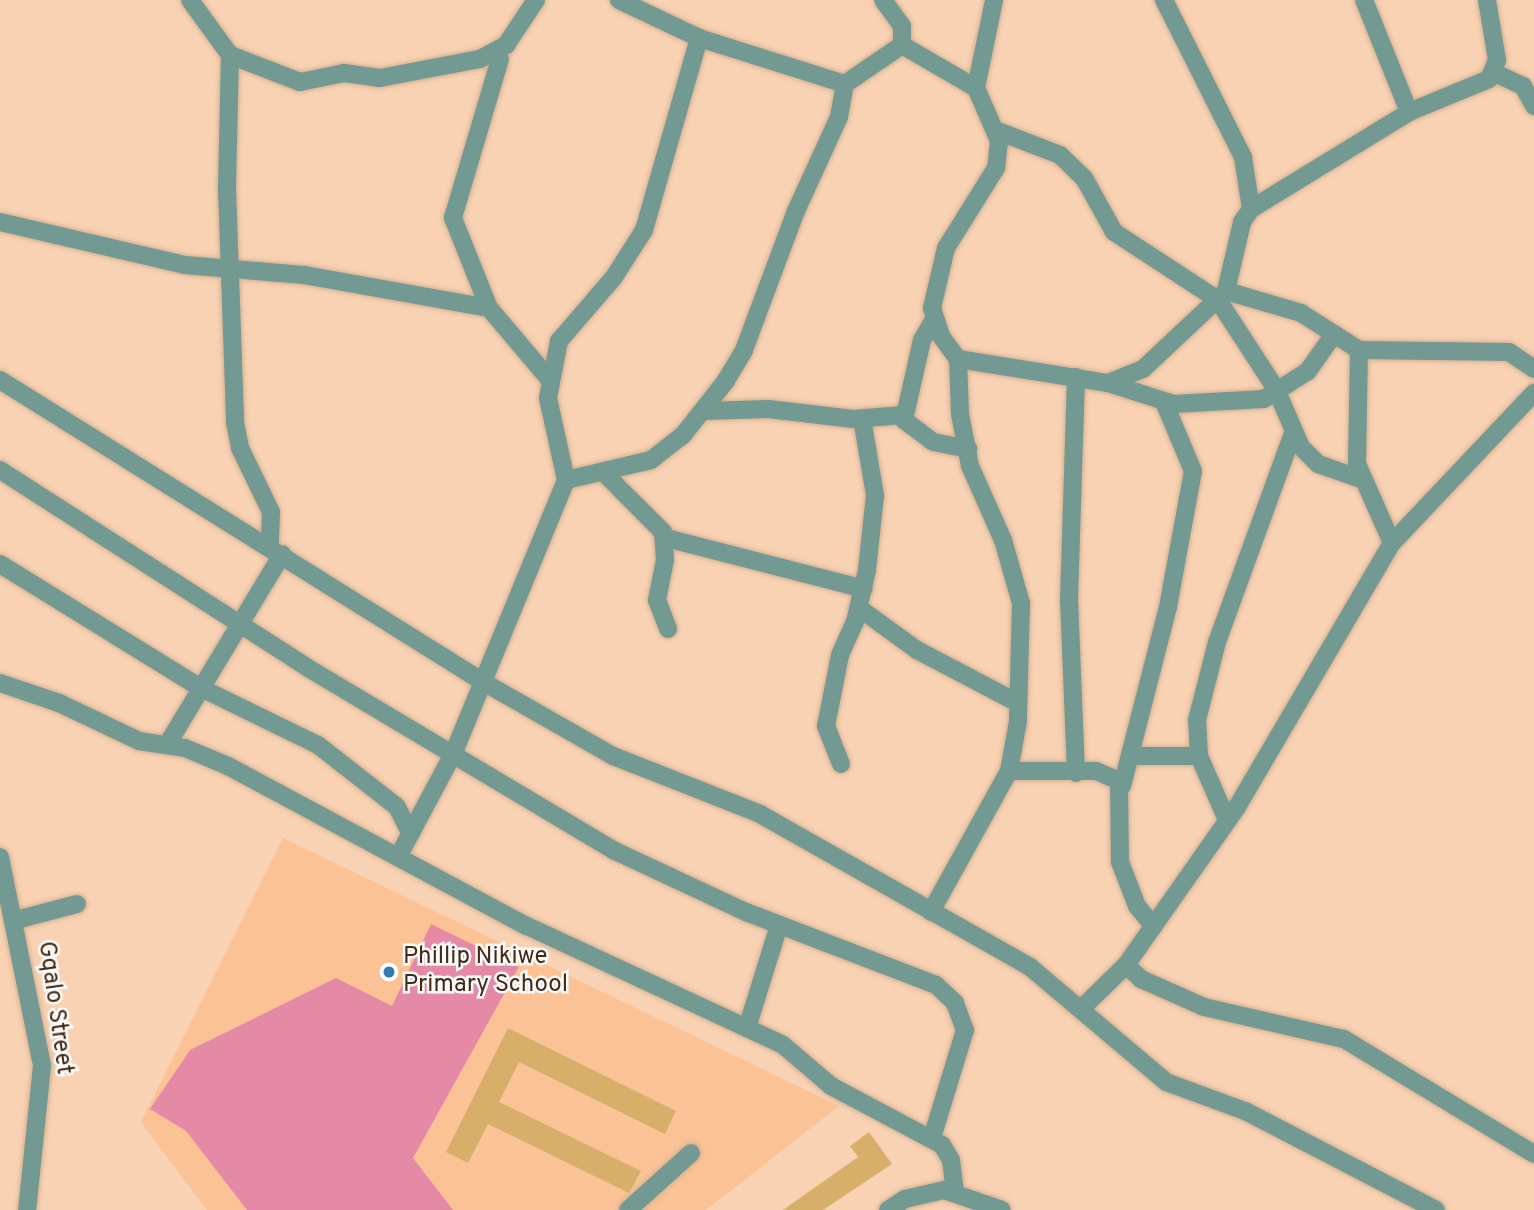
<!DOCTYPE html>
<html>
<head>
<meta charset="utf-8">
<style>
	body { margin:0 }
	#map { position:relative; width:1534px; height:1210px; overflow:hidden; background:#f8d2b3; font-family:Overpass,sans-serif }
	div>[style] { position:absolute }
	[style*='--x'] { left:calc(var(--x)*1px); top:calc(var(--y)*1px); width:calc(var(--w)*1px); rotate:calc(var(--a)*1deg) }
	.built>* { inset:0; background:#fac295 }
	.green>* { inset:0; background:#e58aa6 }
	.building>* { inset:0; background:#d7af6a }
	.roads { filter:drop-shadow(0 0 2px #d4b093) drop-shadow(0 0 2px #d4b093) }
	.minor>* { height:18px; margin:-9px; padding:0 9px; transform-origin:9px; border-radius:9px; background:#739a92 }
	.dots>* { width:19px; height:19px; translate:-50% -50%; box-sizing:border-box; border:4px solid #fbfbfb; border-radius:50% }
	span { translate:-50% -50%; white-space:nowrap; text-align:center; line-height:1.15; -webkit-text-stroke:5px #fbfbfb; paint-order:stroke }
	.poi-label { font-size:24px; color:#432a15 }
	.left { translate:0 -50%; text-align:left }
	.street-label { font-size:24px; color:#432a15 }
</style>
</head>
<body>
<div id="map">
	<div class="built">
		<div style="clip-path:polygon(283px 838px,839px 1106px,706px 1210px,207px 1210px,141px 1122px)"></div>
	</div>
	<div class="green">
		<div style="clip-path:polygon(431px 924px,519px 967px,413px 1158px,453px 1210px,247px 1210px,186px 1131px,150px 1109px,190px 1050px,336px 978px,392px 1006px)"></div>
	</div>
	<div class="building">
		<div style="clip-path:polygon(508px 1028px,676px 1111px,665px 1134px,519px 1062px,499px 1102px,641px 1171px,629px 1193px,488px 1124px,468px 1163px,446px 1152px)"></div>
		<div style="clip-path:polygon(869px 1132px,892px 1164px,823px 1210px,783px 1210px,858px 1157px,850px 1146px)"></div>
	</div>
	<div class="roads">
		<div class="minor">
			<div style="--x:190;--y:0;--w:68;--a:54"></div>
			<div style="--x:230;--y:55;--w:75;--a:21.1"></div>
			<div style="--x:300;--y:82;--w:45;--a:-11.6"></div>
			<div style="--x:344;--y:73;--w:36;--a:8"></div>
			<div style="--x:380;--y:78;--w:102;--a:-10.8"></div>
			<div style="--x:480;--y:59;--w:30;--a:-28"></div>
			<div style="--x:506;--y:45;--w:54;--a:-56.3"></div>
			<div style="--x:619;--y:0;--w:89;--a:25.4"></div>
			<div style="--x:699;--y:38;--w:153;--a:17.5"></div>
			<div style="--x:845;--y:84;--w:69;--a:-34.4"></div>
			<div style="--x:902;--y:45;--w:19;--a:-90"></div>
			<div style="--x:902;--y:26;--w:32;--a:-126"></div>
			<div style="--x:1164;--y:0;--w:176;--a:63.3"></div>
			<div style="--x:1243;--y:157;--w:53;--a:81.3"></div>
			<div style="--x:1364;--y:0;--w:121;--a:68.1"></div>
			<div style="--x:902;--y:45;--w:86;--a:30.2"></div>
			<div style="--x:976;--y:88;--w:58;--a:66.5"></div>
			<div style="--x:999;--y:141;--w:27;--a:96"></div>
			<div style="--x:996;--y:168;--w:94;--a:122"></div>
			<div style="--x:946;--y:248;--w:62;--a:103.1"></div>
			<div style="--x:932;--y:308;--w:29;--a:72"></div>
			<div style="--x:941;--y:336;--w:29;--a:54"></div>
			<div style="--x:958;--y:359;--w:55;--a:87.9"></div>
			<div style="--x:960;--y:414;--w:53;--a:79.1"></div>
			<div style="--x:970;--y:466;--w:81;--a:66"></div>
			<div style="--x:1003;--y:540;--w:66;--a:74.1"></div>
			<div style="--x:1021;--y:603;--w:118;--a:91.5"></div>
			<div style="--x:1018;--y:721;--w:51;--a:100.2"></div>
			<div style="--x:1009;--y:771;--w:161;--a:119"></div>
			<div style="--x:230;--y:55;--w:134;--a:91.3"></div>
			<div style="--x:227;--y:189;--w:233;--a:88"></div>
			<div style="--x:235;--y:422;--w:26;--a:79"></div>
			<div style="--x:240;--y:448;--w:71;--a:64.2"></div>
			<div style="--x:271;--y:512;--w:35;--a:92"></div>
			<div style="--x:500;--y:59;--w:166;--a:106.5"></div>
			<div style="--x:453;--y:218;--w:97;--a:68.2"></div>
			<div style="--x:489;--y:308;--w:94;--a:49.7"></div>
			<div style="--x:1495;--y:73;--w:31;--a:25"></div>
			<div style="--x:1523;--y:86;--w:23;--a:61"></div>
			<div style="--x:976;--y:88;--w:90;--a:-78.4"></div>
			<div style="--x:995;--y:130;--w:70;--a:21"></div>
			<div style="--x:1060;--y:155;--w:33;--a:44"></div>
			<div style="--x:1084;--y:178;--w:62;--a:60.9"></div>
			<div style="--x:1114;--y:232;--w:124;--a:33.2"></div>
			<div style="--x:1218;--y:300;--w:106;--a:56.9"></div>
			<div style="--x:1276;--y:389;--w:63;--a:66.7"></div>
			<div style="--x:1301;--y:447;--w:24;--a:45"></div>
			<div style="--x:1318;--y:464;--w:46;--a:19.2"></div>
			<div style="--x:0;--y:222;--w:190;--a:13.1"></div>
			<div style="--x:185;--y:265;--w:119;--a:4.8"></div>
			<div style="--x:304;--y:275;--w:188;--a:10.1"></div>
			<div style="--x:1226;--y:291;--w:78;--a:16.3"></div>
			<div style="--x:1301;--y:313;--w:69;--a:32.5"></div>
			<div style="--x:1359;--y:350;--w:150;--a:0.8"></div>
			<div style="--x:1509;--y:352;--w:30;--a:34"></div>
			<div style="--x:933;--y:321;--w:22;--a:120"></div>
			<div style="--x:922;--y:340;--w:82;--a:102.7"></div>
			<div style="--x:904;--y:420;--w:36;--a:37"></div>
			<div style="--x:933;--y:442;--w:36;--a:11"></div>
			<div style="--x:1359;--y:350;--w:114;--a:91"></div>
			<div style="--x:1357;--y:464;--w:86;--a:66.1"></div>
			<div style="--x:958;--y:359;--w:152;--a:9.1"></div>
			<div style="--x:1108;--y:383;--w:38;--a:-22"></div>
			<div style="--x:1143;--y:369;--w:114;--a:-43.2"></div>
			<div style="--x:1226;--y:291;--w:71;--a:-76.9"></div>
			<div style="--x:1242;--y:222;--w:16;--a:-55"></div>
			<div style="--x:1251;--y:209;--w:185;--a:-31.5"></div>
			<div style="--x:1409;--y:112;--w:87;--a:-22.4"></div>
			<div style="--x:1489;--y:79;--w:21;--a:-67"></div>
			<div style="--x:1497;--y:60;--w:61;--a:-99.5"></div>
			<div style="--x:0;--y:380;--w:572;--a:31.99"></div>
			<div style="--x:485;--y:683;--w:147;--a:29.7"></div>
			<div style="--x:613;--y:756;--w:158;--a:21.5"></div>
			<div style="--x:760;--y:814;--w:310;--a:29.5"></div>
			<div style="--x:1030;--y:967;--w:178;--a:40.2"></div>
			<div style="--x:1166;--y:1082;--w:84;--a:20.2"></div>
			<div style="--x:1245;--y:1111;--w:215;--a:27.4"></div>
			<div style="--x:1108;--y:383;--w:69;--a:17.7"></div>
			<div style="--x:1174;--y:404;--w:90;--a:-3.2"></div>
			<div style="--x:1264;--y:399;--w:52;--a:-32.5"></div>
			<div style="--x:1308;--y:371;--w:45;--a:-54.9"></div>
			<div style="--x:704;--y:411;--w:64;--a:-1.8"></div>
			<div style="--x:768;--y:409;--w:86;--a:6.7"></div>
			<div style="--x:853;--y:419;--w:50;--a:-4.6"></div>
			<div style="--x:0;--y:470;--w:366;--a:32.7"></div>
			<div style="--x:308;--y:668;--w:357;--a:30.8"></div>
			<div style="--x:615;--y:851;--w:145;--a:25"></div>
			<div style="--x:746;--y:912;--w:204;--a:21"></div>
			<div style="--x:936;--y:985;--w:26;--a:43"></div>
			<div style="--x:955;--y:1003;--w:29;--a:70"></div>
			<div style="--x:965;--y:1030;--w:113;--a:107"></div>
			<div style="--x:603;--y:472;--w:85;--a:45"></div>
			<div style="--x:663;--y:532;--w:28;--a:86"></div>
			<div style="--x:665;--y:560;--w:41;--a:101.3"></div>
			<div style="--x:657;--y:600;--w:31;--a:69"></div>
			<div style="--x:566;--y:480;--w:87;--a:-13.2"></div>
			<div style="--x:651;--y:460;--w:41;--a:-38"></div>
			<div style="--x:683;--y:435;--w:68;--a:-51.6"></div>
			<div style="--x:725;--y:382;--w:37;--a:-59"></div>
			<div style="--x:744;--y:350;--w:148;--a:-69.5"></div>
			<div style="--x:796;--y:211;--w:103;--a:-65.4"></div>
			<div style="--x:839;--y:117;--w:34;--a:-80"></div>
			<div style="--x:666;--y:538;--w:204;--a:14.4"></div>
			<div style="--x:0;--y:564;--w:236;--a:31.7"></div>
			<div style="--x:201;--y:688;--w:130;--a:26"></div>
			<div style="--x:318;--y:745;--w:100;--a:38.1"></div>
			<div style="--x:397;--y:807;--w:30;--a:63"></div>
			<div style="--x:859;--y:608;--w:72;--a:35.9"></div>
			<div style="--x:917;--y:650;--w:114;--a:27.7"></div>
			<div style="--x:0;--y:683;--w:62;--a:18.7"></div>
			<div style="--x:59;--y:703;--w:89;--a:25.4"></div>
			<div style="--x:139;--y:741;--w:47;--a:8.7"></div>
			<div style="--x:185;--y:748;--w:47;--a:22.7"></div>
			<div style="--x:228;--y:766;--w:339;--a:28.2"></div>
			<div style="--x:527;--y:926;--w:282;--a:24.9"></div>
			<div style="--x:783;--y:1045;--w:63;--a:40.5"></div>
			<div style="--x:831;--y:1086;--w:126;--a:28"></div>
			<div style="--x:942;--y:1145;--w:17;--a:59"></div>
			<div style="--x:951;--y:1160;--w:31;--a:83"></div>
			<div style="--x:167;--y:745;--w:223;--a:-58.9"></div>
			<div style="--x:1132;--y:756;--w:67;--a:0"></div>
			<div style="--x:841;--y:764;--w:41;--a:-111.5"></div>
			<div style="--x:826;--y:726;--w:72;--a:-78.8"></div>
			<div style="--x:840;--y:655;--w:36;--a:-66"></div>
			<div style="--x:855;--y:622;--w:53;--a:-77"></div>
			<div style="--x:867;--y:570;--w:75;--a:-83.9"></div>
			<div style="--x:875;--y:495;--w:77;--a:-99.7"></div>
			<div style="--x:1009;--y:771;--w:87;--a:0"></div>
			<div style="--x:1096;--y:771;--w:25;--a:23"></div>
			<div style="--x:1119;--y:781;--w:81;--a:89.3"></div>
			<div style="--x:1120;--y:862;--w:47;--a:68.9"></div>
			<div style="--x:1137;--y:906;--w:26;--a:51"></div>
			<div style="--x:1076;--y:773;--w:173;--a:-92.3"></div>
			<div style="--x:1069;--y:600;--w:223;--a:-88.2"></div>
			<div style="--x:1122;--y:786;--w:185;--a:-75.6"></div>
			<div style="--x:1168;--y:607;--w:138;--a:-79.6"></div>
			<div style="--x:1193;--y:471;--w:75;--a:-112.8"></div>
			<div style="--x:1227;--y:820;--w:70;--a:-113.6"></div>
			<div style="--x:1199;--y:756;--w:36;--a:-93"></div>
			<div style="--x:1197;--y:720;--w:81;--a:-75.6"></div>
			<div style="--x:1217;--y:642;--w:222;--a:-70"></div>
			<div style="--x:0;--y:857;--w:213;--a:78.6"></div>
			<div style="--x:42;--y:1066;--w:145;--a:95.9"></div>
			<div style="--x:398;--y:857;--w:119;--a:-61.9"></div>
			<div style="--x:454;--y:752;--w:294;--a:-67.6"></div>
			<div style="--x:566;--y:480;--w:84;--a:-102.4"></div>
			<div style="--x:548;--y:398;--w:58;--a:-79.1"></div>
			<div style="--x:559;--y:341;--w:84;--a:-49.3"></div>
			<div style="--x:614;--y:277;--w:56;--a:-57.4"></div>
			<div style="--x:644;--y:230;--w:200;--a:-74"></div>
			<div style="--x:16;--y:920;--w:63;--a:-14.7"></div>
			<div style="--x:1126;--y:965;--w:21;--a:43"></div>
			<div style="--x:1141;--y:979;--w:69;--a:24"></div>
			<div style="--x:1204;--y:1007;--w:144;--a:12.9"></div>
			<div style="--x:1344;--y:1039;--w:222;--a:31.2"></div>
			<div style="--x:1082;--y:1008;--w:62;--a:-44.3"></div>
			<div style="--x:1126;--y:965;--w:193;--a:-54.9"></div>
			<div style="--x:1237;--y:807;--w:306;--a:-59.6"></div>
			<div style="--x:1392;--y:543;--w:207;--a:-46.6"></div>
			<div style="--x:747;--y:1028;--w:108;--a:-72.7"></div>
			<div style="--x:628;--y:1210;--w:85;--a:-42.1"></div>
			<div style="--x:888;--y:1210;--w:20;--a:-33"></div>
			<div style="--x:905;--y:1199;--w:40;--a:-13"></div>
			<div style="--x:944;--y:1190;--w:61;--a:19"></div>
		</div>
	</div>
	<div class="dots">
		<div style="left:389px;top:972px;background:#2c7cae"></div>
	</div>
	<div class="poi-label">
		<span class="left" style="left:403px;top:972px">Phillip Nikiwe<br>Primary School</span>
	</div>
	<div class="street-label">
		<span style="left:54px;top:1008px;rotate:82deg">Gqalo Street</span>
	</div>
</div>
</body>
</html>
